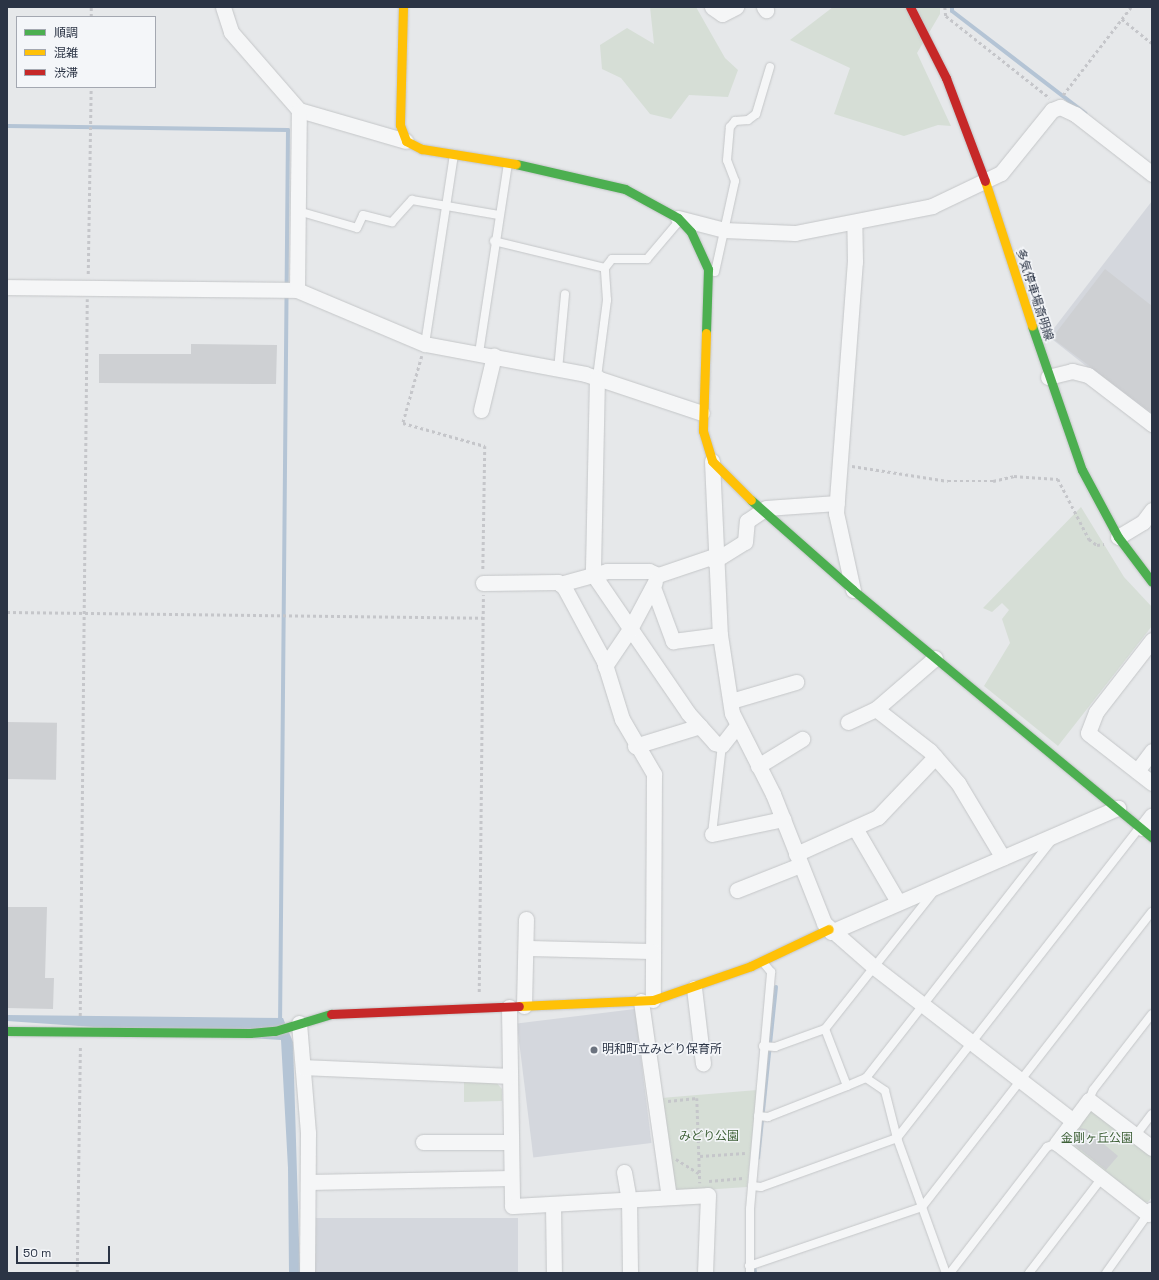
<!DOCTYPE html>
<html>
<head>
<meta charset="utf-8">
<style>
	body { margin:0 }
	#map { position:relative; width:1159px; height:1280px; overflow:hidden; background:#e6e8ea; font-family:"Space Grotesk","Noto Sans JP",sans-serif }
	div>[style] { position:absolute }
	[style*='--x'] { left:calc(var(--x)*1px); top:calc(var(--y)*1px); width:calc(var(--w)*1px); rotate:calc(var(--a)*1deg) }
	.built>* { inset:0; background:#d4d7dd; transform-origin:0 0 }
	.green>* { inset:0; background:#d6ded6 }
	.water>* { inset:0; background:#b4c4d5 }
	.stream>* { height:4px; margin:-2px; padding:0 2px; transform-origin:2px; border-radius:2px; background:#b4c4d5 }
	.building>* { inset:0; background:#ced0d3; transform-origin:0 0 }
	.path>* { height:2.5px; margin-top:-1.25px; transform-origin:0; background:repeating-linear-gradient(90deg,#c5c6ca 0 3px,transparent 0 6px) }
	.roads { filter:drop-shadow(0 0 1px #c4c6c8) drop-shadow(0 0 1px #c4c6c8) }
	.lane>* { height:8px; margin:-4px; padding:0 4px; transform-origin:4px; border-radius:4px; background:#f5f6f7 }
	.street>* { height:15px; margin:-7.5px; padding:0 7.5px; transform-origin:7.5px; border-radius:7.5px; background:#f5f6f7 }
	.fast>* { height:9px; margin:-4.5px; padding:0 4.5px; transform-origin:4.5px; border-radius:4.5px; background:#4caf50 }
	.slow>* { height:9px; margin:-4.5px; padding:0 4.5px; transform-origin:4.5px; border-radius:4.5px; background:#ffc107 }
	.jam>* { height:9px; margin:-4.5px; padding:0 4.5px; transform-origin:4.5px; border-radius:4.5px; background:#c62828 }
	.dots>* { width:11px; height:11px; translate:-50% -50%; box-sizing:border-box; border:2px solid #f4f6f9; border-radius:50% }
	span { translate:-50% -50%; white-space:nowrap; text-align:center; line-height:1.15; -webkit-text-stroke:3px #f4f6f9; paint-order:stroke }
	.street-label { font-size:12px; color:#2b3445 }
	.poi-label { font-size:12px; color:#2b3445 }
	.left { translate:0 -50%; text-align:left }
	.park-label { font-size:12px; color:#3f6138 }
	.frame { position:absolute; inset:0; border:8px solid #2b3445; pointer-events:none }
	.legend { position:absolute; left:16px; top:16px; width:140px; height:72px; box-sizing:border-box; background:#f4f6f9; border:1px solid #a4a8b1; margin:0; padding:5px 7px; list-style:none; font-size:12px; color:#2b3445 }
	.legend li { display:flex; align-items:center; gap:8px; height:20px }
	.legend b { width:20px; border:1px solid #a4a8b1 }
	.scale { position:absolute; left:16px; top:1246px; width:94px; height:18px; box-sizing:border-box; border:2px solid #2b3445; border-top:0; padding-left:5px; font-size:12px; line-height:14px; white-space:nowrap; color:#2b3445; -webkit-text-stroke:3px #f4f6f9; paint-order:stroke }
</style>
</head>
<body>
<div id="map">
	<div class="built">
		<div style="clip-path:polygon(1152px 201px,1152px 418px,1048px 336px)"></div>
		<div style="left:635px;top:1009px;width:135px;height:119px;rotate:83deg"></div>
		<div style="left:313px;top:1218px;width:205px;height:55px"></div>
	</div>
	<div class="green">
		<div style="clip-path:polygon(650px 7px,696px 7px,725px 58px,738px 70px,728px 97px,689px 95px,671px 119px,650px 114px,621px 78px,602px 69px,600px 45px,627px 28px,654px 44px)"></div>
		<div style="clip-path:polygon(833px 7px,940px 7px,940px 14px,917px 53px,951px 126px,938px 125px,904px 136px,834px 114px,850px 68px,790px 40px)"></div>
		<div style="clip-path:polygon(1081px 507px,1124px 577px,1152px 607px,1152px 626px,1058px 746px,984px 686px,1010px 643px,1002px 619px,1009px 610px,1002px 603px,992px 612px,983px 608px)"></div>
		<div style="clip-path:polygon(464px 1081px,495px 1081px,502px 1089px,502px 1101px,464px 1102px)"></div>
		<div style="clip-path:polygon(757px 1090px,747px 1187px,673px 1192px,661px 1098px)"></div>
		<div style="clip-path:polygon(1090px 1111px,1097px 1111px,1152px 1155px,1152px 1197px,1148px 1202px,1142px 1202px,1068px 1145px,1068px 1140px)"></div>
	</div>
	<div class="water">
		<div style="clip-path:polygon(7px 1015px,283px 1018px,293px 1042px,300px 1273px,289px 1273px,288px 1168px,281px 1040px,7px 1021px)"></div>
	</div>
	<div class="stream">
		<div style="--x:952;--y:7;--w:4;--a:90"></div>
		<div style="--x:952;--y:11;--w:168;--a:37.5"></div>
		<div style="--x:7;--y:126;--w:281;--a:0.8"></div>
		<div style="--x:288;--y:130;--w:892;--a:90.51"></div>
		<div style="--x:758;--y:1158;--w:172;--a:-84"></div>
		<div style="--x:754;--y:1265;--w:8;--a:83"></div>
	</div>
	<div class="building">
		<div style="clip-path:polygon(1105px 269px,1152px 306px,1152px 413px,1052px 338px)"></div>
		<div style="clip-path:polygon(191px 344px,277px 345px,276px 384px,99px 383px,99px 354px,191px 354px)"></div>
		<div style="left:7px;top:722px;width:50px;height:57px;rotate:1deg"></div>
		<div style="clip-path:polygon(7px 907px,47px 907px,45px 978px,54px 978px,53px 1009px,7px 1008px)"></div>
		<div style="clip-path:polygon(1080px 1128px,1086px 1129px,1118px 1156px,1106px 1170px,1071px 1142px)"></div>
	</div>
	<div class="path">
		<div style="--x:945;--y:7;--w:9;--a:84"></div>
		<div style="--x:946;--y:16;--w:132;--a:38.3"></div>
		<div style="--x:91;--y:17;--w:10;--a:-90"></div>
		<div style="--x:1122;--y:19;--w:38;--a:39"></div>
		<div style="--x:1063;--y:95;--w:111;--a:-52.3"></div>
		<div style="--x:88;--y:274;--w:187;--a:-89.1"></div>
		<div style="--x:422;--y:356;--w:70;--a:105.8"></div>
		<div style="--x:403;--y:423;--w:85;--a:15.7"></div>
		<div style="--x:485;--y:446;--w:124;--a:90.9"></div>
		<div style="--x:852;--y:466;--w:97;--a:8.9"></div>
		<div style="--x:948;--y:481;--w:45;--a:0"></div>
		<div style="--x:993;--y:481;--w:22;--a:-13"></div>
		<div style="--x:1014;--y:476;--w:44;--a:3.9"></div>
		<div style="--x:1058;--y:479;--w:68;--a:62.7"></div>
		<div style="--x:1089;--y:539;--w:10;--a:37"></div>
		<div style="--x:1097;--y:545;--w:7;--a:-8"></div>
		<div style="--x:7;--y:612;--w:476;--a:0.7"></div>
		<div style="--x:479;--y:992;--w:397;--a:-89.4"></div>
		<div style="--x:80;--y:1016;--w:717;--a:-89.44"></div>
		<div style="--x:668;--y:1101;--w:29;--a:-6"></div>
		<div style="--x:697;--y:1098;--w:85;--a:88"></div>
		<div style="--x:700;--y:1156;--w:45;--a:-3.8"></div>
		<div style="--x:676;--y:1159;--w:28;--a:32"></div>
		<div style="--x:709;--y:1181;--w:34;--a:-5"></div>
		<div style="--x:77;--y:1273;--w:226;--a:-89.2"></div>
	</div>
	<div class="roads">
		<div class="lane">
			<div style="--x:298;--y:211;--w:61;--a:16.1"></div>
			<div style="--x:357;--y:228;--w:14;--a:-65"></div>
			<div style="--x:363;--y:215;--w:30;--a:14"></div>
			<div style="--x:392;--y:222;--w:30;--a:-48"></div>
			<div style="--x:412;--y:200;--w:88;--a:9.8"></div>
			<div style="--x:494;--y:241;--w:114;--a:13.7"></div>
			<div style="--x:715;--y:272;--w:93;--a:-77.6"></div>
			<div style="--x:735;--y:181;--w:22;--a:-111"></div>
			<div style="--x:727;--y:160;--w:33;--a:-85"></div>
			<div style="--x:730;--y:127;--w:8;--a:-50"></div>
			<div style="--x:735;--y:121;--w:13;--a:-4"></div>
			<div style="--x:748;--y:120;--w:10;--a:-37"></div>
			<div style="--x:756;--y:114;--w:49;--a:-73.4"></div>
			<div style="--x:425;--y:344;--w:191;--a:-81.3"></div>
			<div style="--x:479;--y:353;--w:191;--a:-81.3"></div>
			<div style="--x:558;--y:370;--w:76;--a:-84.7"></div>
			<div style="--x:597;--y:377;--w:78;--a:-82.6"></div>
			<div style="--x:607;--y:300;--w:32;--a:-94"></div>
			<div style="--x:605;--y:268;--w:11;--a:-52"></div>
			<div style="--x:612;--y:259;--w:35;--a:0"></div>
			<div style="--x:647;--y:259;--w:51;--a:-49.8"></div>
			<div style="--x:712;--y:834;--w:90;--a:-83.6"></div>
			<div style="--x:825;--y:1029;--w:61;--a:68.9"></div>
			<div style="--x:847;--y:1086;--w:21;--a:-23"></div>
			<div style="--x:866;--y:1078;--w:23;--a:34"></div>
			<div style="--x:885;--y:1091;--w:49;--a:75.7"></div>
			<div style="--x:897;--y:1138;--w:144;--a:70.1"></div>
			<div style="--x:763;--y:1046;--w:12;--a:5"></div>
			<div style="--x:775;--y:1047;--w:53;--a:-19.8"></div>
			<div style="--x:825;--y:1029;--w:177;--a:-51.6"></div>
			<div style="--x:866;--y:1078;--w:303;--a:-52"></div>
			<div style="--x:1089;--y:1100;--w:11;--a:-68"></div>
			<div style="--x:1093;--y:1090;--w:96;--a:-52.2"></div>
			<div style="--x:758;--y:1116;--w:10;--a:6"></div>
			<div style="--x:768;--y:1117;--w:85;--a:-21.4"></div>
			<div style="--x:1136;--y:1135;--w:26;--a:-53"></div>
			<div style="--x:752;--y:1186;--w:9;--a:6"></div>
			<div style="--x:761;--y:1187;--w:145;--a:-19.8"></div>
			<div style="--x:897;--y:1138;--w:395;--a:-52"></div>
			<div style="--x:749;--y:1266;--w:183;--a:-18.8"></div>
			<div style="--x:922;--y:1207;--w:374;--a:-52.1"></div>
			<div style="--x:750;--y:1273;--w:64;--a:-90"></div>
			<div style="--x:750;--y:1209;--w:238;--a:-84.9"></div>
			<div style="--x:771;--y:972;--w:13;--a:-129"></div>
			<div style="--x:950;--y:1273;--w:159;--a:-52.4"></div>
			<div style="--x:1047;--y:1147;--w:11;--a:-22"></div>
			<div style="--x:1029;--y:1273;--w:120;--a:-52.5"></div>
			<div style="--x:1106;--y:1273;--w:72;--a:-54.6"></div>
		</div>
		<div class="street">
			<div style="--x:223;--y:7;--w:26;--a:72"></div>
			<div style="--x:231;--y:32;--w:103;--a:48.9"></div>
			<div style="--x:299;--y:110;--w:111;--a:16.2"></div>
			<div style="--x:712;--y:7;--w:12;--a:35"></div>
			<div style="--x:722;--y:14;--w:16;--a:-27"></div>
			<div style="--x:764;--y:7;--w:4;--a:56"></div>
			<div style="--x:678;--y:218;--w:48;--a:14.6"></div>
			<div style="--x:724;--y:230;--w:71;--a:2.4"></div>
			<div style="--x:795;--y:233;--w:140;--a:-11.1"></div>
			<div style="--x:932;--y:206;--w:76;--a:-25.6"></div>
			<div style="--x:1001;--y:173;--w:81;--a:-51"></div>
			<div style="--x:1052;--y:110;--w:9;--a:-21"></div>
			<div style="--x:1060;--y:107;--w:17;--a:25"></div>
			<div style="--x:1075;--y:114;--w:98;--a:37.9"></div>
			<div style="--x:7;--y:287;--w:290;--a:0.6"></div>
			<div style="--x:297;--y:290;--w:139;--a:22.9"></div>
			<div style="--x:425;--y:344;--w:163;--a:10.6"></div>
			<div style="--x:585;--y:374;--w:123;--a:18.4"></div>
			<div style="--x:297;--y:290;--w:180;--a:-89.4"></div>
			<div style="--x:597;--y:377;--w:197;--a:91.2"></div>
			<div style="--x:593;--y:574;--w:168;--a:55.6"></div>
			<div style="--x:688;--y:713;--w:40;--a:48"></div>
			<div style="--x:715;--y:743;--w:7;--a:16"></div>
			<div style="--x:722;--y:745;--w:23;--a:-52"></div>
			<div style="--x:1048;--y:377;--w:25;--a:-14"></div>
			<div style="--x:1072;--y:371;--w:16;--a:14"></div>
			<div style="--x:1088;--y:375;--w:81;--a:37.4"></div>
			<div style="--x:481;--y:410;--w:56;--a:-76.5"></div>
			<div style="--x:712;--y:461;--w:174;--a:87.4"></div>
			<div style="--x:720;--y:635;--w:79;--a:81.3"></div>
			<div style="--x:732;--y:713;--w:91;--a:63.2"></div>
			<div style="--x:773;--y:794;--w:139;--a:68.4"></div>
			<div style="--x:824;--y:923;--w:67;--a:41.3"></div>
			<div style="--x:874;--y:967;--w:252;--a:37.7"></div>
			<div style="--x:1118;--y:537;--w:29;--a:-31"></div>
			<div style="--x:1143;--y:522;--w:15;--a:-53"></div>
			<div style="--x:714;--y:561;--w:36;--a:-32"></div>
			<div style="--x:745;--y:542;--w:21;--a:-85"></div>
			<div style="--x:747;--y:521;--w:23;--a:-34"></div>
			<div style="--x:766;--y:508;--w:71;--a:-4"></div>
			<div style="--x:483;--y:583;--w:75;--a:-0.8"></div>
			<div style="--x:558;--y:582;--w:8;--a:40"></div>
			<div style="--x:564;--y:587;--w:84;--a:61.6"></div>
			<div style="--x:604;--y:661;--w:61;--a:72.8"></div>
			<div style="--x:622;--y:719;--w:64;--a:59.8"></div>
			<div style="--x:654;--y:774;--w:226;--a:90.3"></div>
			<div style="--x:560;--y:584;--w:49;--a:-15.5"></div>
			<div style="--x:607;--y:571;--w:42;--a:0"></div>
			<div style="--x:649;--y:571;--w:10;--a:24"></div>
			<div style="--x:658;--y:575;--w:59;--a:-18.7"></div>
			<div style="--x:653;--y:587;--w:58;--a:69.7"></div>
			<div style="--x:673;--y:641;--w:47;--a:-7.3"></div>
			<div style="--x:853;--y:590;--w:79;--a:-102.4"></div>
			<div style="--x:836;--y:513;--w:252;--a:-85.7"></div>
			<div style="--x:855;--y:262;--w:39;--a:-91"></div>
			<div style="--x:1152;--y:640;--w:91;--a:127.9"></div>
			<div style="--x:1096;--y:712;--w:22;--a:111"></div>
			<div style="--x:1088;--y:733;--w:81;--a:38"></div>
			<div style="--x:605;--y:666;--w:45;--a:-56"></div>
			<div style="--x:630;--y:629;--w:53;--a:-62"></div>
			<div style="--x:731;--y:701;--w:68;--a:-16.3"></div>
			<div style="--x:876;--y:709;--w:68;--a:37.9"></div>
			<div style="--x:930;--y:751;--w:43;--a:48.8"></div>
			<div style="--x:958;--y:783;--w:87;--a:59"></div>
			<div style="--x:848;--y:722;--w:31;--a:-25"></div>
			<div style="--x:876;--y:709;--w:78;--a:-40.8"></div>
			<div style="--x:635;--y:746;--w:68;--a:-17.1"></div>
			<div style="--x:758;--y:766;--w:52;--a:-31.5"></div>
			<div style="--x:1137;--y:771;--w:25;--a:-53"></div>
			<div style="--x:855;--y:828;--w:86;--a:59.8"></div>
			<div style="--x:1142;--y:828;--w:16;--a:-52"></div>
			<div style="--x:712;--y:834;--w:73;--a:-11.9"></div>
			<div style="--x:796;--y:854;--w:90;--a:-24.3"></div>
			<div style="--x:878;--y:817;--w:83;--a:-46.5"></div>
			<div style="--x:737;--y:890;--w:68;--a:-21.6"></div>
			<div style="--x:831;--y:932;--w:313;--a:-23.4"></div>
			<div style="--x:526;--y:948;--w:127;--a:1.4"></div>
			<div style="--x:694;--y:988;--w:76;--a:83.2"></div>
			<div style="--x:641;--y:1001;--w:198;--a:81.9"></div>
			<div style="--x:524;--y:1006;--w:87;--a:-88.7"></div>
			<div style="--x:509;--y:1007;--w:199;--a:89.1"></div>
			<div style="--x:512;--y:1206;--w:196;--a:-3.2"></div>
			<div style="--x:708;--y:1195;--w:78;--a:92.2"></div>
			<div style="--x:299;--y:1023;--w:110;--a:85.3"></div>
			<div style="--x:308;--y:1133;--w:140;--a:90.4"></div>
			<div style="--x:303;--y:1067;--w:207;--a:2.5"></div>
			<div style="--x:423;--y:1142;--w:87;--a:0"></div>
			<div style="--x:1152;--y:1148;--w:79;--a:-142.7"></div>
			<div style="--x:1089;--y:1100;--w:54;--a:126.7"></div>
			<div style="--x:1057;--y:1143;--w:115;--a:38"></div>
			<div style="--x:1148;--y:1214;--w:6;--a:-51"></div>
			<div style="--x:624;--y:1172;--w:27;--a:80"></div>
			<div style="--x:629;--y:1199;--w:74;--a:89.2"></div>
			<div style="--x:308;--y:1182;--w:203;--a:-1.1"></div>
			<div style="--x:553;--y:1204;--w:69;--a:89.2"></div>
		</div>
		<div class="fast">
			<div style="--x:516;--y:164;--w:112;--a:12.9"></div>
			<div style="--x:625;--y:189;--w:60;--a:28.7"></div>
			<div style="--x:678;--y:218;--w:19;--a:47"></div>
			<div style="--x:691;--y:232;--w:41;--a:65.3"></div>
			<div style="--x:708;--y:269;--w:64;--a:91.8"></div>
			<div style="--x:1032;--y:326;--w:152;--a:70.9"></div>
			<div style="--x:1082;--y:470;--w:76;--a:61.8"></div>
			<div style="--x:1118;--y:537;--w:56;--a:52.9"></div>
			<div style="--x:751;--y:500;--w:136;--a:41.4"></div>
			<div style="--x:853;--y:590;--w:388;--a:39.6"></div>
			<div style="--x:7;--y:1031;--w:243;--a:0.5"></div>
			<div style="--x:250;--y:1033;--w:25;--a:-5"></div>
			<div style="--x:275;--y:1031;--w:59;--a:-16.9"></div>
		</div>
		<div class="slow">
			<div style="--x:403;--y:7;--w:118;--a:91.5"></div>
			<div style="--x:400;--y:125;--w:17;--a:69"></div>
			<div style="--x:406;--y:141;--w:18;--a:27"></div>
			<div style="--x:422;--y:149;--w:95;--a:9.1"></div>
			<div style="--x:985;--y:181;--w:152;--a:72"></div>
			<div style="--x:706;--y:333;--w:98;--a:91.8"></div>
			<div style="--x:703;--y:431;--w:31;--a:73"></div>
			<div style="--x:712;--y:461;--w:55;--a:45"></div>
			<div style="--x:519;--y:1006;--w:134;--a:-2.6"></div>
			<div style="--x:653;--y:1000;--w:104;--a:-19.1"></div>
			<div style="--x:751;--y:966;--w:86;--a:-25.4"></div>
		</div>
		<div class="jam">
			<div style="--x:910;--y:7;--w:80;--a:63.1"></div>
			<div style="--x:946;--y:78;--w:110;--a:69.3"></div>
			<div style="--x:331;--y:1014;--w:188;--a:-2.4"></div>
		</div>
	</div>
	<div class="dots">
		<div style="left:594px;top:1050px;background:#6c737f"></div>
	</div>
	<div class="street-label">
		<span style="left:1034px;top:295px;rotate:72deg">多気停車場斎明線</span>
	</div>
	<div class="poi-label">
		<span class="left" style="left:602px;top:1050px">明和町立みどり保育所</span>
	</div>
	<div class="park-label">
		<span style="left:709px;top:1137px">みどり公園</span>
		<span style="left:1097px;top:1139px">金剛ヶ丘公園</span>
	</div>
	<div class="frame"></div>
	<ul class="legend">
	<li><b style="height:5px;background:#4caf50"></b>順調</li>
	<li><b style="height:5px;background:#ffc107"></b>混雑</li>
	<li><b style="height:5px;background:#c62828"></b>渋滞</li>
	</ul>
	<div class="scale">50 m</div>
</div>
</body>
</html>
